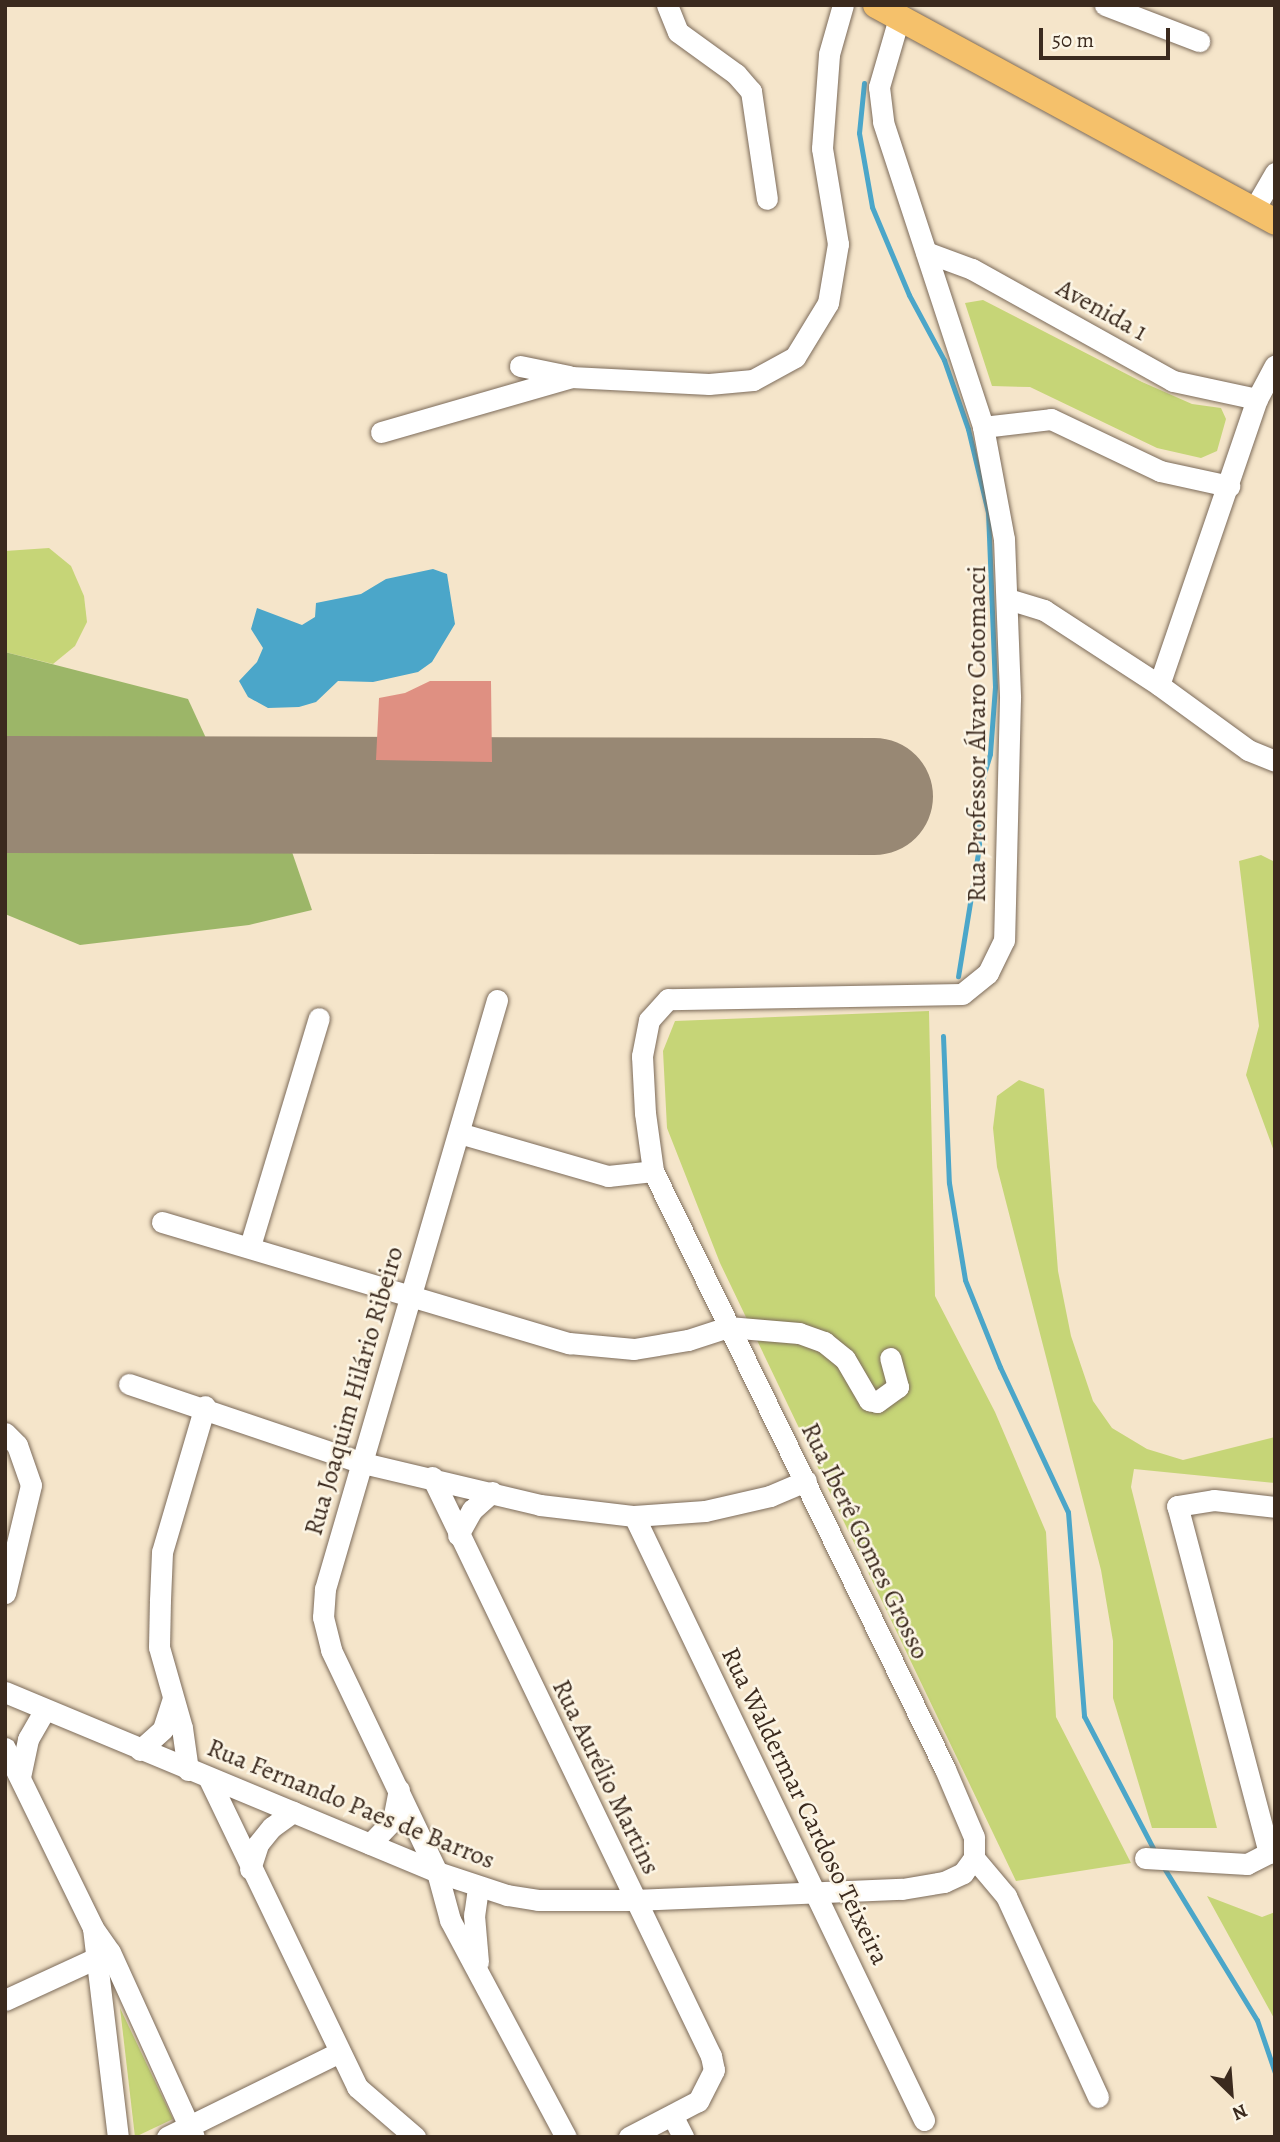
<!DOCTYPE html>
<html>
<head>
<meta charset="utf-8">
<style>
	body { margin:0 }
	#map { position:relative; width:1280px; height:2142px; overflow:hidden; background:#f5e5ca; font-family:Alegreya,serif }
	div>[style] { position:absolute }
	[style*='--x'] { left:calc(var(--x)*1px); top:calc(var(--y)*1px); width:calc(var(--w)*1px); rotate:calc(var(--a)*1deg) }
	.green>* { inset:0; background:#c6d577 }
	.forest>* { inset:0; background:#9cb668 }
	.water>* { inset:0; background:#4ba6c9 }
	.stream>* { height:5px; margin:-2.5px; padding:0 2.5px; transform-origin:2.5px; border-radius:2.5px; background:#4ba6c9 }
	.runway>* { height:117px; margin:-58.5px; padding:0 58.5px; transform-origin:58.5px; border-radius:58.5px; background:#988874 }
	.building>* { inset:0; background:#df9082 }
	.roads { filter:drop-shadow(0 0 2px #7c6b5a) drop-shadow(0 0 2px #7c6b5a) }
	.minor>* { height:21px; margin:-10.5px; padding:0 10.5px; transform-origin:10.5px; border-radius:10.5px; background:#fff }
	.major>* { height:26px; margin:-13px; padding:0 13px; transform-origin:13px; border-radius:13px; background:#f5c16b }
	span { translate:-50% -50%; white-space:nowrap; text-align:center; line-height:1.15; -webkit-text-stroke:5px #fcf5e5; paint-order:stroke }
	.street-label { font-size:26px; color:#3b2a1e }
	.frame { position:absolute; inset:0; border:7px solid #3b2a1e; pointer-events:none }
	.north { position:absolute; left:1196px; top:2058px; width:70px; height:70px; -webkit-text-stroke:5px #fcf5e5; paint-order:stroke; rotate:155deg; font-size:19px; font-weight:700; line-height:28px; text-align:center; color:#3b2a1e }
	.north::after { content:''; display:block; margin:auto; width:24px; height:32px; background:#3b2a1e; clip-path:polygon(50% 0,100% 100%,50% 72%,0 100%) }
	.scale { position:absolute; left:1039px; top:28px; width:131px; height:32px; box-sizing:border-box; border:4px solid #3b2a1e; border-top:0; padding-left:9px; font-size:21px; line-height:24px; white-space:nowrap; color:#3b2a1e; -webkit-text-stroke:5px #fcf5e5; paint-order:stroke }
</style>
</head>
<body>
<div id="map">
	<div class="green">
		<div style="clip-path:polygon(983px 300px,1142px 382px,1192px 404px,1221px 408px,1226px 419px,1217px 451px,1201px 458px,1157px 448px,1030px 387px,992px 386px,965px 303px)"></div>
		<div style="clip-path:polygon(49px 548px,71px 566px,84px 596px,87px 622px,75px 646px,53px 664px,5px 652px,5px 551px)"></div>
		<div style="clip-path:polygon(1261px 855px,1275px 862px,1275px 1154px,1246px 1075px,1259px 1026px,1239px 861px)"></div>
		<div style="clip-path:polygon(929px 1011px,935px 1296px,995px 1412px,1046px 1532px,1056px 1717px,1131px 1863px,1016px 1881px,720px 1263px,667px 1128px,663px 1051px,675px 1021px)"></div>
		<div style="clip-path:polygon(1019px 1080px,1044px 1089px,1058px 1271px,1071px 1336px,1093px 1401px,1112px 1428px,1147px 1449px,1183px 1460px,1275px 1437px,1275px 1483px,1134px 1469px,1131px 1487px,1217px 1828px,1152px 1828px,1113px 1698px,1113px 1641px,1101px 1570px,997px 1167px,993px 1128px,997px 1096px)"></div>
		<div style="clip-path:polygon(1207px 1896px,1262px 1917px,1275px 1912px,1275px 2020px)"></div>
		<div style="clip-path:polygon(120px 2008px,173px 2119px,135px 2137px)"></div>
	</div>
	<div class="forest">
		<div style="clip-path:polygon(5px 652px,188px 699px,211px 749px,184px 758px,158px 758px,5px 748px)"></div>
		<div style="clip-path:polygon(172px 797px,200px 800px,282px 823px,312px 910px,249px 925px,80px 945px,5px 914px,5px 800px)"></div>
	</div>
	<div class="water">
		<div style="clip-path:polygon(433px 569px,447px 574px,455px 624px,432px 662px,418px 672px,373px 682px,338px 681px,316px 702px,299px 707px,268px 708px,248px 697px,239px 681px,257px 662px,263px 648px,251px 629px,257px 608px,302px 625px,315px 617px,316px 603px,361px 594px,386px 579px)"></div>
	</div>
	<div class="stream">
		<div style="--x:864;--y:83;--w:50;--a:95.7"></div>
		<div style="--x:859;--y:133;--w:75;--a:80"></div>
		<div style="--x:872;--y:207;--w:95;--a:67.2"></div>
		<div style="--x:909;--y:295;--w:74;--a:61.7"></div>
		<div style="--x:944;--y:360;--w:73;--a:70.8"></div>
		<div style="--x:968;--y:429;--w:85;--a:76.5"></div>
		<div style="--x:988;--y:512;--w:175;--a:87.7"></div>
		<div style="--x:995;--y:687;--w:67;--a:94.3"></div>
		<div style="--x:990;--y:754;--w:38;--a:107"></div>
		<div style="--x:979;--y:790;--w:57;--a:90"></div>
		<div style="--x:979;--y:847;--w:131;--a:99.2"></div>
		<div style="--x:943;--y:1036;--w:147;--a:87.7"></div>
		<div style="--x:949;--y:1183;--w:98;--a:80.6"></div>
		<div style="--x:965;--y:1280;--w:94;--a:68.1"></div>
		<div style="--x:1000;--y:1367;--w:160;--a:64.9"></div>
		<div style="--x:1068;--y:1512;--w:205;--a:85.5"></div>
		<div style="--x:1084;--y:1716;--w:153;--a:62.4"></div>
		<div style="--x:1161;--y:1863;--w:184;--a:58.6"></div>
		<div style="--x:1257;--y:2020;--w:56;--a:71.2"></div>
	</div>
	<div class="runway">
		<div style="--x:5;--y:794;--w:869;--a:0.13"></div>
	</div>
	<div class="building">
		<div style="clip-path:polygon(430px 681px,491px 681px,492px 762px,376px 760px,379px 698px,405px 693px)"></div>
	</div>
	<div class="roads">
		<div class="minor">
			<div style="--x:667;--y:5;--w:29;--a:68"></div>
			<div style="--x:678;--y:32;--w:72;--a:35.9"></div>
			<div style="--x:736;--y:74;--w:23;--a:49"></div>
			<div style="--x:751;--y:91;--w:109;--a:81.6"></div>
			<div style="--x:1105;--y:5;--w:101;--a:21"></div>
			<div style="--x:899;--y:18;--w:72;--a:106.2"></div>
			<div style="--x:879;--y:87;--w:35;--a:83"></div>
			<div style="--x:883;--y:122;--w:321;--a:71.8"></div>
			<div style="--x:983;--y:427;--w:114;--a:79.4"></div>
			<div style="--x:1004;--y:539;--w:159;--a:87.8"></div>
			<div style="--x:1010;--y:698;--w:242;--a:91.4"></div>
			<div style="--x:1004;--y:940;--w:37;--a:116"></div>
			<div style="--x:988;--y:973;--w:33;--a:141"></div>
			<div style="--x:962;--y:994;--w:294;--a:179"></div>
			<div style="--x:668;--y:999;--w:28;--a:132"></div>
			<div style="--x:649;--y:1020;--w:37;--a:101"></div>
			<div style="--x:642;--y:1056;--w:57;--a:87"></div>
			<div style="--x:645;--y:1113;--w:59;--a:82.1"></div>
			<div style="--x:653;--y:1171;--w:665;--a:63.97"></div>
			<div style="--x:945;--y:1769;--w:74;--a:66.9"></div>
			<div style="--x:974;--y:1837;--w:21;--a:90"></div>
			<div style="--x:974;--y:1858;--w:50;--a:49.9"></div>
			<div style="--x:1006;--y:1896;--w:221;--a:65.4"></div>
			<div style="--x:1253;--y:211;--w:44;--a:-59.9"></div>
			<div style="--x:926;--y:252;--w:49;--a:20.3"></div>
			<div style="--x:972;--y:269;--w:230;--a:29.1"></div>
			<div style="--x:1173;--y:381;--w:86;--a:12.1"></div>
			<div style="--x:520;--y:366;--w:50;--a:11.5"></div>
			<div style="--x:983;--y:427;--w:68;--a:-6.7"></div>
			<div style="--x:1051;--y:419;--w:121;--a:25.5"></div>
			<div style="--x:1160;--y:471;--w:71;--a:12.3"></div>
			<div style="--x:381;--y:432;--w:198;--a:-16.1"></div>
			<div style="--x:571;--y:377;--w:138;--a:2.9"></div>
			<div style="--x:709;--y:384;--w:44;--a:-5.2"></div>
			<div style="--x:753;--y:380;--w:48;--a:-28.7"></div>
			<div style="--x:795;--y:357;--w:63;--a:-58.6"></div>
			<div style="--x:828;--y:303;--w:60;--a:-80.4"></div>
			<div style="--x:838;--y:244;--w:97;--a:-99.5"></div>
			<div style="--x:822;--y:148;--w:94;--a:-85.7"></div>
			<div style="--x:829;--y:54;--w:51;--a:-74.1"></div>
			<div style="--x:1008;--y:599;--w:38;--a:17"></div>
			<div style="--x:1044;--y:610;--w:137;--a:33.1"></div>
			<div style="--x:1159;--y:685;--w:110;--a:36.1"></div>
			<div style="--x:1248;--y:750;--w:29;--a:22"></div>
			<div style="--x:1159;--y:685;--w:302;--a:-71.1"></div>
			<div style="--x:1257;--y:399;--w:38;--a:-62"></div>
			<div style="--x:497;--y:1000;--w:614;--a:106.28"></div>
			<div style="--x:325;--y:1589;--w:28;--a:94"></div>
			<div style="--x:323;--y:1617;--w:34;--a:76"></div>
			<div style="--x:331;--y:1650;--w:246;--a:64.5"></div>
			<div style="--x:437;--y:1872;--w:50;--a:74.8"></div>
			<div style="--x:450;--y:1920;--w:246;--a:61.9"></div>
			<div style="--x:459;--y:1133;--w:155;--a:16.1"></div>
			<div style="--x:608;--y:1176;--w:45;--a:-6.3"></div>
			<div style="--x:162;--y:1222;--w:425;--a:16.6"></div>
			<div style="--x:569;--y:1343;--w:65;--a:5.3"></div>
			<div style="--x:634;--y:1349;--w:55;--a:-9.5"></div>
			<div style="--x:688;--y:1340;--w:42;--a:-18"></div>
			<div style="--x:728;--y:1327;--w:71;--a:4.8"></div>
			<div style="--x:799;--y:1333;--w:27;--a:20"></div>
			<div style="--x:824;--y:1342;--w:27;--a:39"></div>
			<div style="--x:845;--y:1359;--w:48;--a:59.7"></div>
			<div style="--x:869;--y:1400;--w:8;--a:14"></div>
			<div style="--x:877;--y:1402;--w:26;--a:-36"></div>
			<div style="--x:898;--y:1387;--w:30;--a:-105"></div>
			<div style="--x:250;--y:1246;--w:238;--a:-73.2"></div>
			<div style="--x:129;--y:1384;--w:247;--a:18.7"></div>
			<div style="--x:363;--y:1463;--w:182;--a:13.3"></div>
			<div style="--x:540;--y:1505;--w:95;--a:6.7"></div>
			<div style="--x:634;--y:1516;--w:71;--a:-4"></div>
			<div style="--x:705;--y:1511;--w:67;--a:-13"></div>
			<div style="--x:770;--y:1496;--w:39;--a:-23"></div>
			<div style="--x:5;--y:1433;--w:17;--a:45"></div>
			<div style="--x:17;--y:1445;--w:42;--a:70.7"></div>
			<div style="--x:31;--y:1485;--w:111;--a:103.5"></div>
			<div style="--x:432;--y:1477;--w:643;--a:64.27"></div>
			<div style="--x:711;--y:2056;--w:14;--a:78"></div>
			<div style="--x:714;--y:2070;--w:35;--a:117"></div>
			<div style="--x:698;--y:2101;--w:78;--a:152.4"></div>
			<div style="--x:634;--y:1516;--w:670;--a:64.35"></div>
			<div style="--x:458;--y:1535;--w:29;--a:-61"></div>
			<div style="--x:472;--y:1510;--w:27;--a:-42"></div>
			<div style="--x:5;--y:1692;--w:468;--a:22.6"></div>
			<div style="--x:437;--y:1872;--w:74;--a:18.2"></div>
			<div style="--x:507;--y:1895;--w:31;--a:9"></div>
			<div style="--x:538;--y:1900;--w:96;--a:0"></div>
			<div style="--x:634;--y:1900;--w:268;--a:-2.4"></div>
			<div style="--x:902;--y:1889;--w:43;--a:-9.5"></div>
			<div style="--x:944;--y:1882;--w:21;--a:-25"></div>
			<div style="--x:963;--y:1873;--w:19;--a:-54"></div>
			<div style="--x:5;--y:1748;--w:200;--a:63.9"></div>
			<div style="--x:93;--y:1928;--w:29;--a:55"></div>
			<div style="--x:110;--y:1952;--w:203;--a:65.6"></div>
			<div style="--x:140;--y:1750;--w:31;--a:-42"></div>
			<div style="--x:163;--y:1729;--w:32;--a:-72"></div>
			<div style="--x:188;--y:1770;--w:42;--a:-98.1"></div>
			<div style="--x:182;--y:1728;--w:84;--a:-105.9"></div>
			<div style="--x:159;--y:1647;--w:47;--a:-88.8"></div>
			<div style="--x:160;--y:1600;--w:48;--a:-87.6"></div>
			<div style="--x:162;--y:1552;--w:152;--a:-73.6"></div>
			<div style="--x:20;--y:1777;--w:39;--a:-78"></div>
			<div style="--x:28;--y:1739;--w:34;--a:-60"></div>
			<div style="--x:209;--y:1779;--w:342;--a:64.3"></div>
			<div style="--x:357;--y:2087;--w:77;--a:40.8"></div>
			<div style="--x:370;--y:1844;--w:33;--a:-46"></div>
			<div style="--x:393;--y:1820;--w:31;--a:-79"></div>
			<div style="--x:1145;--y:1858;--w:102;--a:3.4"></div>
			<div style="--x:1247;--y:1864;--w:25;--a:-27"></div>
			<div style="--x:1269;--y:1853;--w:359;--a:-104.8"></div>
			<div style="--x:1177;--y:1506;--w:37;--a:-9"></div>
			<div style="--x:1214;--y:1500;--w:61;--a:6.5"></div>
			<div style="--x:250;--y:1869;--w:26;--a:-72"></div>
			<div style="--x:258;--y:1844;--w:22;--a:-51"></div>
			<div style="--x:272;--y:1827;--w:26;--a:-36"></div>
			<div style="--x:478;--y:1888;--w:27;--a:98"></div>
			<div style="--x:474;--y:1915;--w:47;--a:85.1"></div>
			<div style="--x:93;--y:1928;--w:210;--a:83.2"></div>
			<div style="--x:5;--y:2000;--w:110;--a:-24.7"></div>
			<div style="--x:672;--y:2115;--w:25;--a:63"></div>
			<div style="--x:167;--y:2137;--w:191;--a:-26.2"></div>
		</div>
		<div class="major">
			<div style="--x:876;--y:5;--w:454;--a:28.5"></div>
		</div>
	</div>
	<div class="street-label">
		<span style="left:1102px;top:310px;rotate:29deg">Avenida 1</span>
		<span style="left:977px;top:734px;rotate:-90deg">Rua Professor Álvaro Cotomacci</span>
		<span style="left:354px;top:1391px;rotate:-74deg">Rua Joaquim Hilário Ribeiro</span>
		<span style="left:865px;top:1541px;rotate:64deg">Rua Iberê Gomes Grosso</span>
		<span style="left:606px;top:1777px;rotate:64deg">Rua Aurélio Martins</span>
		<span style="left:351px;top:1804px;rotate:22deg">Rua Fernando Paes de Barros</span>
		<span style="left:805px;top:1806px;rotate:64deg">Rua Waldermar Cardoso Teixeira</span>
	</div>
	<div class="frame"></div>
	<div class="north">N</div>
	<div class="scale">50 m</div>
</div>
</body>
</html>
